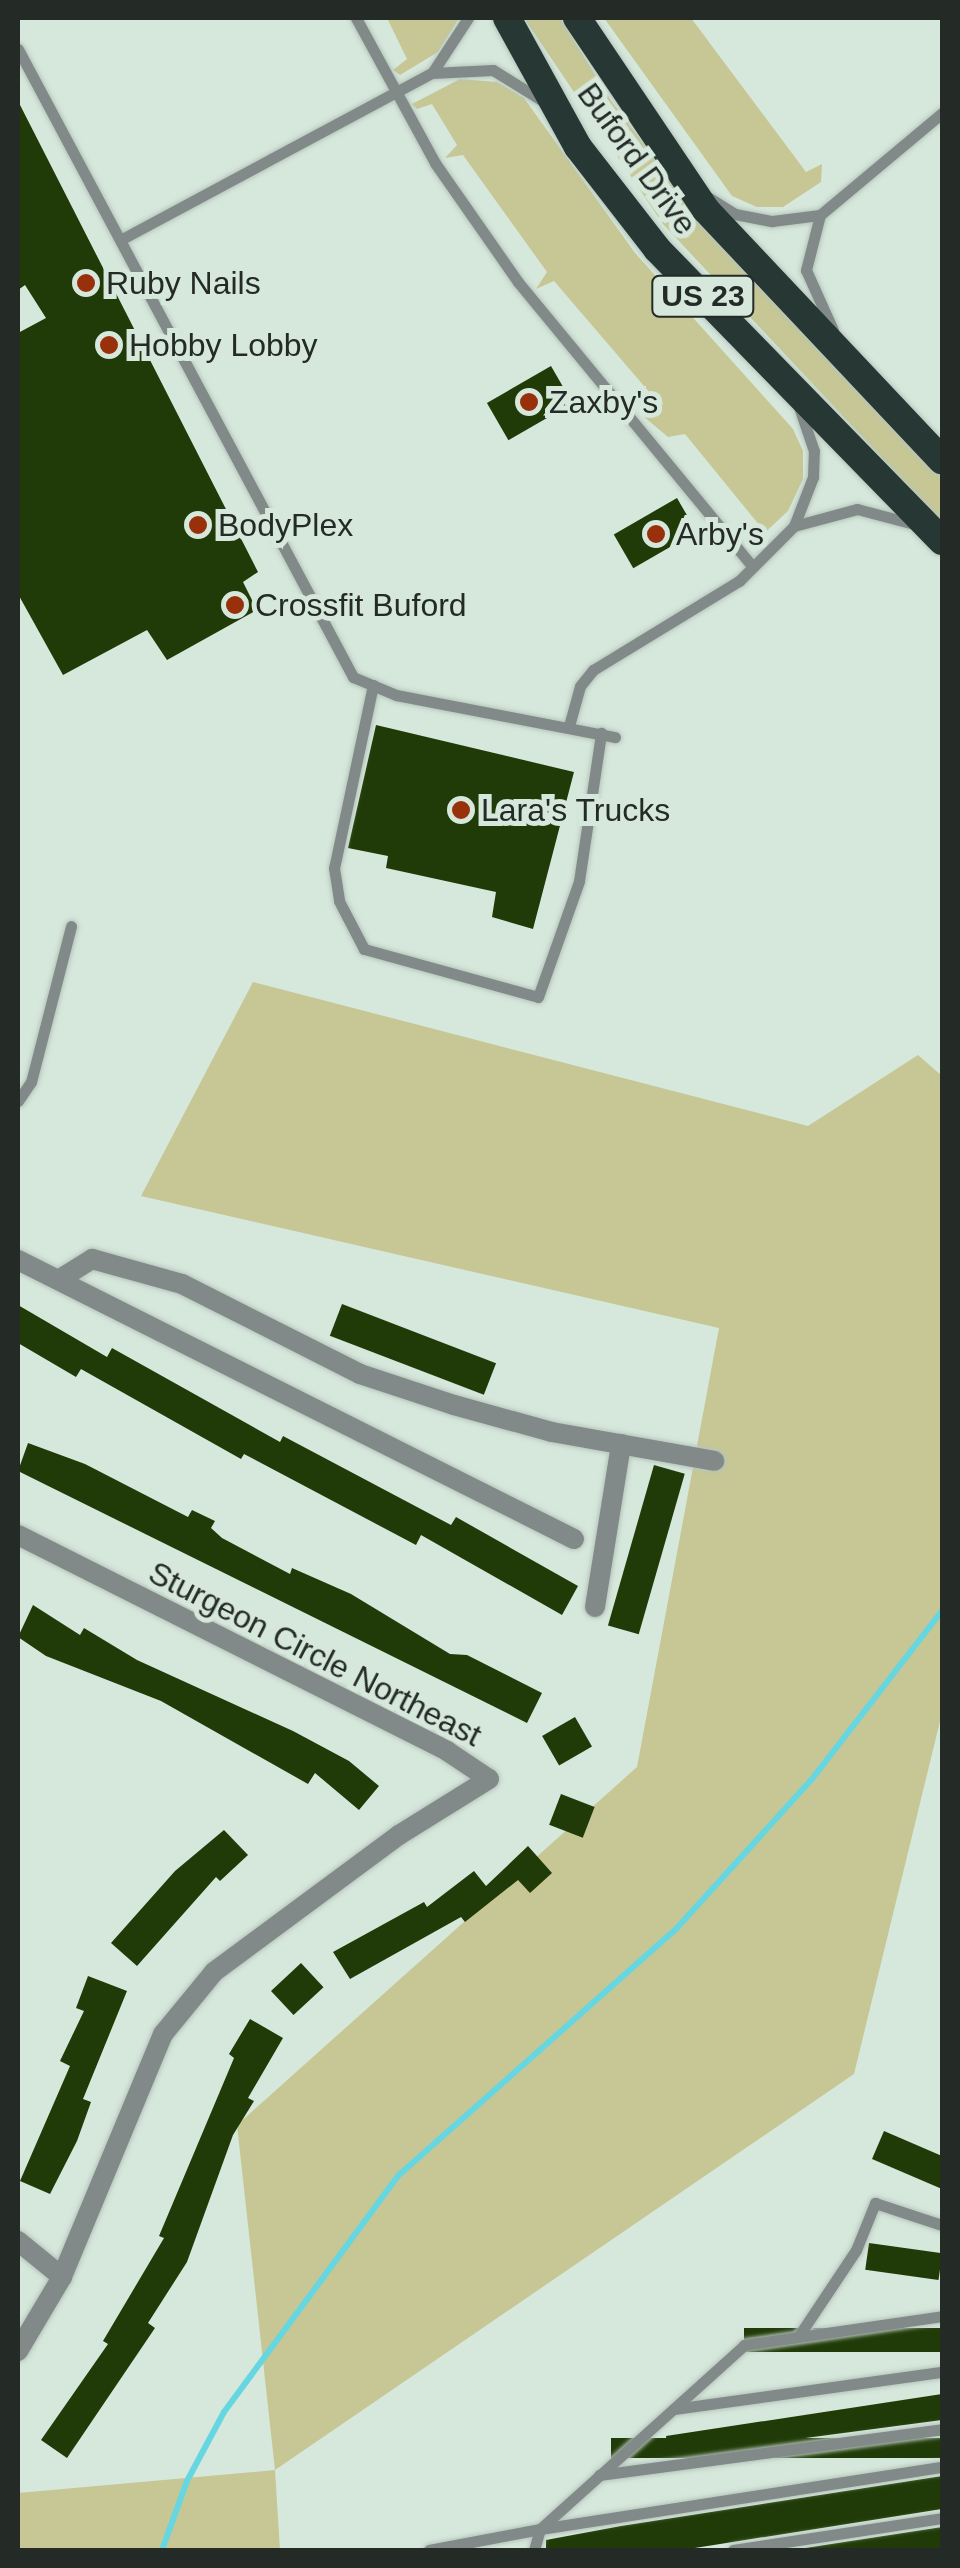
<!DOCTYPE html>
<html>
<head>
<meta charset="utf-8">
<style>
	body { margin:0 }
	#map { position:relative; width:960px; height:2568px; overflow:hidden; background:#d6e7dc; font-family:Arial,sans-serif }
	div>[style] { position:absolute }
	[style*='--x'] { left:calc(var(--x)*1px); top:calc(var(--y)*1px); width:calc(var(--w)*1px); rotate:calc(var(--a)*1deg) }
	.green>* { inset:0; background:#c6c795 }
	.stream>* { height:6px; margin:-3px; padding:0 3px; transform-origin:3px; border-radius:3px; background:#66d6e1 }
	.building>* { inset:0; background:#203b07; transform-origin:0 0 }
	.roads { filter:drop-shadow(0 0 2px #b6c5bb) drop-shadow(0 0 2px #b6c5bb) }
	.service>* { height:11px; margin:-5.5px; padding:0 5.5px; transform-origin:5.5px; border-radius:5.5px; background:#818a88 }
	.minor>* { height:20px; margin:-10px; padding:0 10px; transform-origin:10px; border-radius:10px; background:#818a88 }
	.trunk>* { height:28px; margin:-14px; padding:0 14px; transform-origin:14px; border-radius:14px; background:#273734 }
	.dots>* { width:28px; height:28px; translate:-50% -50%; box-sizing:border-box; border:5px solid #d6e7dc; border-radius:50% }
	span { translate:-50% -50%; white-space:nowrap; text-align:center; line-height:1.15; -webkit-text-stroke:10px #d6e7dc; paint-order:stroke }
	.shield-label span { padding:2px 8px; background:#d6e7dc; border:2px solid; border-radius:8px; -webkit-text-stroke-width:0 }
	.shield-label { font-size:30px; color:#242a26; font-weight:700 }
	.street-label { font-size:32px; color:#242a26 }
	.poi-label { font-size:32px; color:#242a26 }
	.left { translate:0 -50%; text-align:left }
	.frame { position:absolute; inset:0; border:20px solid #242a26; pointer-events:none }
</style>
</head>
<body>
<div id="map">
	<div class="green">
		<div style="clip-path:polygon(387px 18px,459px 18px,438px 52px,400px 75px,393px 70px,407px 59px)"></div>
		<div style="clip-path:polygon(524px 18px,560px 18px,612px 102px,708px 229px,942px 477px,942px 522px,663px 224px)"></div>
		<div style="clip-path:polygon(604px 18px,691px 18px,806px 172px,822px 164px,821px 182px,783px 207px,757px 207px,732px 196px)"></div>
		<div style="clip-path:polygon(460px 79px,497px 82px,524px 98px,635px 253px,793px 429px,803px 451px,803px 479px,788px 511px,758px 539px,749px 540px,760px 526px,685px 434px,668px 437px,643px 416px,656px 400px,554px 281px,536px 289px,547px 272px,463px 155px,445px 158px,457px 145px,432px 104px,417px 109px,412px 104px)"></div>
		<div style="clip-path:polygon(253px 982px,808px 1126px,918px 1055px,942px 1076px,942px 1713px,854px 2074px,275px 2470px,280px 2550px,18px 2550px,18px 2493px,275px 2470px,237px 2125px,637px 1767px,719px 1328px,141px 1196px)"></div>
	</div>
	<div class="stream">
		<div style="--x:162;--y:2550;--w:73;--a:-70.1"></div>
		<div style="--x:187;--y:2481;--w:78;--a:-61.8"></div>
		<div style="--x:224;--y:2412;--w:295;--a:-53.6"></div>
		<div style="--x:399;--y:2175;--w:370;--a:-41.6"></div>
		<div style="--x:676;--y:1929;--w:202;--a:-47.8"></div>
		<div style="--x:812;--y:1779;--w:212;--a:-52.3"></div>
	</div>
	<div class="building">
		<div style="clip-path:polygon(18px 101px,258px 572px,243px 582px,257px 610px,167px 660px,147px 630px,63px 675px,18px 594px,18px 333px,46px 318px,25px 285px,18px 290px)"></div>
		<div style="left:551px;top:366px;width:43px;height:74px;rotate:60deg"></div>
		<div style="left:677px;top:498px;width:39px;height:73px;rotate:60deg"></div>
		<div style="clip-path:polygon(376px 725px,574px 772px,533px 929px,492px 917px,496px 892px,386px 868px,388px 856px,348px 848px)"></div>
		<div style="left:342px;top:1304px;width:165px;height:34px;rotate:21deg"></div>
		<div style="clip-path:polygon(18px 1305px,107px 1357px,112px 1348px,280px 1442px,283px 1436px,451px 1525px,456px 1517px,578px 1586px,562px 1615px,421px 1535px,416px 1545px,244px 1454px,241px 1459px,81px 1369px,76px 1377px,18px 1343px)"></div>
		<div style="clip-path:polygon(28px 1443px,85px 1464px,188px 1517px,192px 1510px,215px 1521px,211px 1528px,222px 1538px,290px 1574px,292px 1568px,351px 1594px,450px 1654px,467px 1655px,542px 1693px,527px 1723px,18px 1471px)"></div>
		<div style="left:654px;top:1465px;width:32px;height:167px;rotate:16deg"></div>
		<div style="clip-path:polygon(33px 1605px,80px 1635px,84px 1628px,137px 1660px,293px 1731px,349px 1761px,379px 1786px,359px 1810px,315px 1773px,308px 1784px,161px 1701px,46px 1656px,18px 1637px)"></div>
		<div style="left:575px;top:1717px;width:34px;height:38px;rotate:60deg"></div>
		<div style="left:561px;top:1794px;width:36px;height:33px;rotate:21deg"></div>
		<div style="clip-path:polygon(224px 1830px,248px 1855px,220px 1881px,216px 1877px,137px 1966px,111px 1943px,175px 1871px)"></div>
		<div style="clip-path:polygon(528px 1846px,552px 1873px,530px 1893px,518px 1880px,465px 1922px,461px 1917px,350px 1979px,333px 1952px,424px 1902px,427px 1907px,474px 1871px,486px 1886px)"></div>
		<div style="left:301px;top:1963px;width:33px;height:41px;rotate:47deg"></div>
		<div style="clip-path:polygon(88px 1976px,127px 1991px,83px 2099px,91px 2102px,77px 2141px,50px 2194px,20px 2181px,70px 2066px,60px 2061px,84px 2011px,76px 2008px)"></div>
		<div style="clip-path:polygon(250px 2019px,283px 2038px,248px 2098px,254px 2101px,233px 2135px,187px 2262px,148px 2323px,155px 2328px,67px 2458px,41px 2440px,108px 2344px,103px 2341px,164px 2238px,159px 2236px,234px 2058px,229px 2054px)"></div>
		<div style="clip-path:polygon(884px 2131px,942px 2156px,942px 2189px,872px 2159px)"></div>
		<div style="left:869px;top:2243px;width:74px;height:27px;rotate:8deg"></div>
		<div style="left:942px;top:2328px;width:24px;height:198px;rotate:90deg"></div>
		<div style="clip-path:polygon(942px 2394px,942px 2420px,669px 2456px,666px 2436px)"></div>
		<div style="left:942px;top:2438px;width:20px;height:331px;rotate:90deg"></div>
		<div style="clip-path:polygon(942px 2476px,942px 2509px,682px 2550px,546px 2550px,546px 2540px,621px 2526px)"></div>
		<div style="clip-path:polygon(942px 2527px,942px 2550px,792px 2550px)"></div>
	</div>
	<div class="roads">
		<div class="service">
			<div style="--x:356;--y:18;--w:165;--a:61.4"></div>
			<div style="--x:435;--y:163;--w:145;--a:55.1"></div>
			<div style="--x:518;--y:282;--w:369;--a:50.5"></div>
			<div style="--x:18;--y:49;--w:712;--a:61.92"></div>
			<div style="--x:353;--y:677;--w:47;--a:22.7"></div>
			<div style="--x:396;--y:695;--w:223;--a:10.9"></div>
			<div style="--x:432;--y:73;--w:61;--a:-2.8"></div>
			<div style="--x:493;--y:70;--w:59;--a:31.8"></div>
			<div style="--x:706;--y:196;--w:34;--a:32"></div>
			<div style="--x:735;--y:214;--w:38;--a:11"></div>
			<div style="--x:772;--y:221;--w:48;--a:-7.1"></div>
			<div style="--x:820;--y:215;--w:159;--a:-39.9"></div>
			<div style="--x:820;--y:215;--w:57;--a:104.3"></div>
			<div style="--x:806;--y:270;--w:66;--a:65.8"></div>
			<div style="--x:122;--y:239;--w:352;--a:-28.2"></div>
			<div style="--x:432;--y:73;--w:66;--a:-56.8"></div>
			<div style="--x:794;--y:526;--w:65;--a:-15.1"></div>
			<div style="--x:857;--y:509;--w:59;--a:14.7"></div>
			<div style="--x:373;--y:685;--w:187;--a:102"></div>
			<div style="--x:334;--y:868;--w:33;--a:81"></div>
			<div style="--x:339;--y:901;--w:54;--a:62.5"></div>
			<div style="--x:364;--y:949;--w:180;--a:15.4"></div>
			<div style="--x:538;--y:997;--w:123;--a:-70.5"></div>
			<div style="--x:579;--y:881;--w:150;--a:-81.5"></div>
			<div style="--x:569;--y:726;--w:41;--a:-74.6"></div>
			<div style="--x:580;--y:686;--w:21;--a:-51"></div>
			<div style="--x:593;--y:670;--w:171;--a:-31.4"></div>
			<div style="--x:739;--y:581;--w:78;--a:-45"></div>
			<div style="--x:794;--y:526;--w:53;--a:-68.8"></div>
			<div style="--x:813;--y:477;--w:26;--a:-88"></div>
			<div style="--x:814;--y:451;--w:46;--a:-108.8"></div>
			<div style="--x:18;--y:1101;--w:23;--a:-56"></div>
			<div style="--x:31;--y:1082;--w:161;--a:-75.6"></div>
			<div style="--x:798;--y:2337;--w:105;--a:-56.3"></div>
			<div style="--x:856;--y:2250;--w:51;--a:-68"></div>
			<div style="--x:875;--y:2203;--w:71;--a:18.2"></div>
			<div style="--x:674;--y:2409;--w:271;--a:-7.9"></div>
			<div style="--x:599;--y:2475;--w:346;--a:-7.6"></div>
			<div style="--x:429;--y:2550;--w:113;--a:-10.7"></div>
			<div style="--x:540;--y:2529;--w:275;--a:-42"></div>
			<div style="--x:744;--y:2345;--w:200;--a:-8.3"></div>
			<div style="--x:534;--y:2550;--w:22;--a:-74"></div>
			<div style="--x:540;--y:2529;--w:407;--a:-8.8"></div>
			<div style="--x:733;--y:2550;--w:211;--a:-8.7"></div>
		</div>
		<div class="minor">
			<div style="--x:18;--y:1260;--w:622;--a:26.65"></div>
			<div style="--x:60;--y:1279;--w:38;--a:-32"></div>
			<div style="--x:92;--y:1259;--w:93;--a:15.5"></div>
			<div style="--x:182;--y:1284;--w:199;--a:26.8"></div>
			<div style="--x:360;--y:1374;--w:99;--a:18.3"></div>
			<div style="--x:454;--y:1405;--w:102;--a:15.4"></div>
			<div style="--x:552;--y:1432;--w:165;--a:10.1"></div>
			<div style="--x:18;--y:1535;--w:480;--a:26.7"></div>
			<div style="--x:447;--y:1751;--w:50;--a:33.7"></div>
			<div style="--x:489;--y:1779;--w:106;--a:148.1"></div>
			<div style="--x:399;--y:1835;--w:230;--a:143.5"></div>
			<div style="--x:214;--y:1972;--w:80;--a:129.4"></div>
			<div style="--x:163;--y:2034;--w:263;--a:112.6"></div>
			<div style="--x:62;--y:2277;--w:86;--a:120.7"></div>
			<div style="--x:595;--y:1607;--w:165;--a:-80.9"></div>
			<div style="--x:18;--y:2241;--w:57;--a:39.3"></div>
		</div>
		<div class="trunk">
			<div style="--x:507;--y:18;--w:147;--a:61.2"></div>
			<div style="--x:578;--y:147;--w:129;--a:52.2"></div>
			<div style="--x:657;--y:249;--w:408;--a:45.7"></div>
			<div style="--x:577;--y:18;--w:231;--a:56.1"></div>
			<div style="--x:706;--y:210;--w:344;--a:46.7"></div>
		</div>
	</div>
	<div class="dots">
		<div style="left:86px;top:283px;background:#97300b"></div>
		<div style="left:109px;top:345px;background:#97300b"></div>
		<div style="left:529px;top:402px;background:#97300b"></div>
		<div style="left:198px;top:525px;background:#97300b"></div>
		<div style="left:656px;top:534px;background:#97300b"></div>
		<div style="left:235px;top:605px;background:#97300b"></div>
		<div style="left:461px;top:810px;background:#97300b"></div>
	</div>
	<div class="shield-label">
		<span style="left:703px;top:296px">US 23</span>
	</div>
	<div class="street-label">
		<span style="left:637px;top:159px;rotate:54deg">Buford Drive</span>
		<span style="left:315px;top:1654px;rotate:27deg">Sturgeon Circle Northeast</span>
	</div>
	<div class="poi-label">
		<span class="left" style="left:106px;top:283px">Ruby Nails</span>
		<span class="left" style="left:129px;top:345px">Hobby Lobby</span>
		<span class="left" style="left:549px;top:402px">Zaxby's</span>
		<span class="left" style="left:218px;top:525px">BodyPlex</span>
		<span class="left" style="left:676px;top:534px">Arby's</span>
		<span class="left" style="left:255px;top:605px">Crossfit Buford</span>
		<span class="left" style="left:481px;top:810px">Lara's Trucks</span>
	</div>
	<div class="frame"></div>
</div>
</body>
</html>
